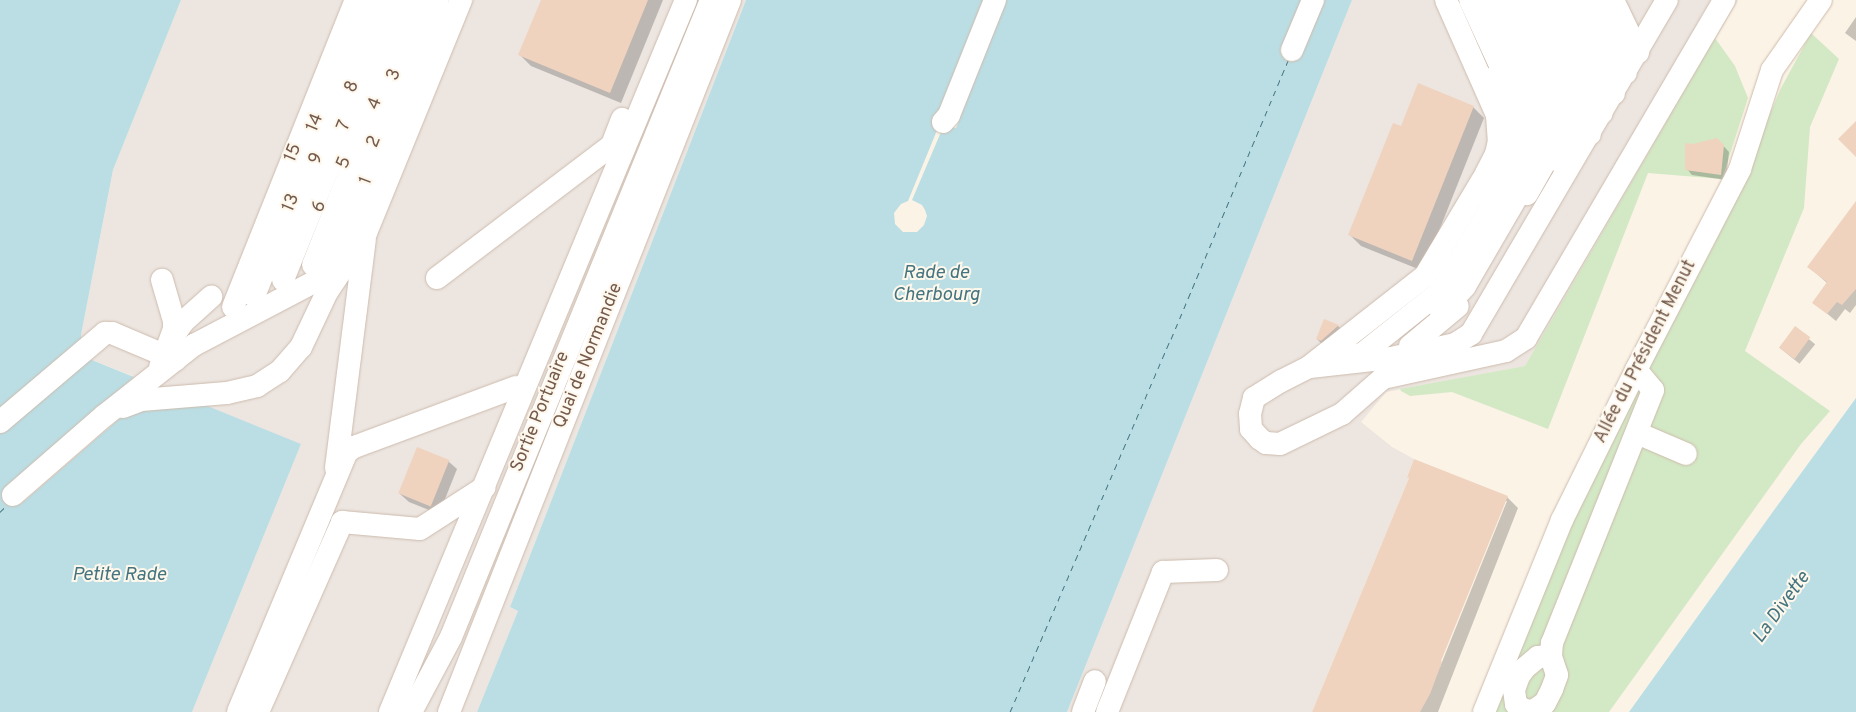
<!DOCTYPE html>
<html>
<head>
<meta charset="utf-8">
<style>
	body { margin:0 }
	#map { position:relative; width:1856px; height:712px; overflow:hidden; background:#fbf3e6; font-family:Overpass,sans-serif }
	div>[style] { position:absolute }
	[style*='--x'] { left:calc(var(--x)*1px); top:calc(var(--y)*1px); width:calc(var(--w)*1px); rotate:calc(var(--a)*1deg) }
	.industrial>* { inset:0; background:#ece5e0 }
	.green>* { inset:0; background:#d3e8c5 }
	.water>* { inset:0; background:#bbdee4 }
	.pier>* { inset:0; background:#fbf3e6 }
	.shadow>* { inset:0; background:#0003; transform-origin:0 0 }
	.ferry>* { height:1px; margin-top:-0.5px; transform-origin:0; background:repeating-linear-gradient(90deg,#43747f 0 6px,transparent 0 11px) }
	.building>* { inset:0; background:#f0d3be; transform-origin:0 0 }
	.roads { filter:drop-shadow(0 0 1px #cdbbac) drop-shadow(0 0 1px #cdbbac) }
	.minor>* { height:22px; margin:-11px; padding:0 11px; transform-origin:11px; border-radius:11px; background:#fff }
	span { translate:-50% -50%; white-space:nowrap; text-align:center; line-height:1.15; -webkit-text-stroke:4px #fef7ec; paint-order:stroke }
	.street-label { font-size:18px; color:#735a4c }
	.water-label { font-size:19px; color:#43747f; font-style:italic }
</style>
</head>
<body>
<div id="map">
	<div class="industrial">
		<div style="clip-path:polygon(181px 0,746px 0,510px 607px,518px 611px,477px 712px,192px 712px,301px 444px,127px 415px,111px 426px,21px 505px,7px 489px,133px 376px,87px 358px,81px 335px,113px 170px)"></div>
		<div style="clip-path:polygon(1352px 0,1738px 0,1525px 366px,1386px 392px,1361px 422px,1392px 447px,1414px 459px,1407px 476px,1409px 478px,1312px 712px,1067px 712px)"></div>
	</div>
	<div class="green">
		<div style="clip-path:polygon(1811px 33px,1839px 59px,1810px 127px,1804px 208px,1745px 351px,1830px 411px,1801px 444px,1609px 712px,1492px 712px,1579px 500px,1716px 241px,1781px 88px)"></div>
		<div style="clip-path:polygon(1715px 38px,1735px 66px,1748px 98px,1722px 179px,1648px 173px,1548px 429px,1452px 392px,1410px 396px,1401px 391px,1400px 389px,1525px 366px)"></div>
	</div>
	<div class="water">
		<div style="clip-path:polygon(0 0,181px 0,113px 170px,81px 335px,87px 358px,134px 377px,7px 489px,21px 504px,119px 419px,133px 412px,200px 403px,301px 444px,192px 712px,0 712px)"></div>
		<div style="clip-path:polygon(746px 0,1352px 0,1067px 712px,477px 712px,518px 611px,510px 607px)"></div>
		<div style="clip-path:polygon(1856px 398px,1856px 712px,1629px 712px,1777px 506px)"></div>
	</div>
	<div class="pier">
		<div style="clip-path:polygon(996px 26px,956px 128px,944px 125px,912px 200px,922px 205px,925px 210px,927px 216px,924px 225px,917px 232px,903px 232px,895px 224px,894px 213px,901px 204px,908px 201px,940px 123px)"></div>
	</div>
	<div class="shadow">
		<div style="clip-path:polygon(542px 0,663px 0,621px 103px,531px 66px,520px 55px)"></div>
		<div style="clip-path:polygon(1856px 17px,1856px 41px,1845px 33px)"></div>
		<div style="clip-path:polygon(1473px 107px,1484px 118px,1423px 271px,1361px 246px,1350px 235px,1402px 128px)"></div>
		<div style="clip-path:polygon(1717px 139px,1729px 152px,1726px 180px,1692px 175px,1687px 169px,1693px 146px)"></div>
		<div style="clip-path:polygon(1856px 203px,1856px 305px,1850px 313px,1845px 309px,1836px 321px,1813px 302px,1827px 283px,1809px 267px)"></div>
		<div style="clip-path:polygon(1324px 321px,1338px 326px,1343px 331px,1323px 345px,1317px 339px)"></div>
		<div style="left:1795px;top:328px;width:26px;height:25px;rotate:39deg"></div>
		<div style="clip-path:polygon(448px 461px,457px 469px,439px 514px,409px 502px,400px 494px)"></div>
		<div style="clip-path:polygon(evenodd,1507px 497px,1518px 508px,1438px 712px,1313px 712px,1507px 497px,1504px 501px,1507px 501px,1440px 667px,1437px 666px,1504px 501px)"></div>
	</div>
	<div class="ferry">
		<div style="--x:0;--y:512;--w:10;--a:-45"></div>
		<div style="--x:1010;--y:712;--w:406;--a:-66.7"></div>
		<div style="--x:1171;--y:339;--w:303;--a:-67.2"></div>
	</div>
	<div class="building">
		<div style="clip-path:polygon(541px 0,648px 0,610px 93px,518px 55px)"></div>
		<div style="clip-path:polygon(1418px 83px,1474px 106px,1412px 261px,1348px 235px,1393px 123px,1401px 126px)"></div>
		<div style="clip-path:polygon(1856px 121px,1856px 157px,1838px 139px)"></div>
		<div style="clip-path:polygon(1717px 138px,1724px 145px,1721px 175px,1685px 170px,1685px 143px,1693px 144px)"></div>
		<div style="clip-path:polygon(1856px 201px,1856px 289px,1842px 305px,1837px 302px,1827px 314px,1812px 303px,1827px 282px,1807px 267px)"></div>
		<div style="clip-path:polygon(1324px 319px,1339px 325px,1321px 341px,1316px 339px)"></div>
		<div style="left:1795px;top:326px;width:19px;height:27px;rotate:36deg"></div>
		<div style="left:417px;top:447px;width:35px;height:50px;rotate:22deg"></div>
		<div style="clip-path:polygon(1414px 459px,1508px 496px,1441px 661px,1442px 662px,1430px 694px,1420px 712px,1312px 712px,1409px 478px,1407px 477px)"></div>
	</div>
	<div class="roads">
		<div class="minor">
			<div style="--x:1446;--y:0;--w:126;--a:66.1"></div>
			<div style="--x:1497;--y:115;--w:26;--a:86"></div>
			<div style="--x:1499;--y:141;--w:13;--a:103"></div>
			<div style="--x:1496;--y:154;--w:22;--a:117"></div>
			<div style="--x:1486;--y:174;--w:119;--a:120.9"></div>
			<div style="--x:1425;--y:276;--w:147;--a:141.9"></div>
			<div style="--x:1309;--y:367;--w:31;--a:153"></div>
			<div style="--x:1281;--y:381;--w:32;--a:148"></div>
			<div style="--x:1254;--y:398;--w:16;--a:104"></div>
			<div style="--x:1250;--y:414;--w:15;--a:86"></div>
			<div style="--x:1251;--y:429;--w:13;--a:48"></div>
			<div style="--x:1260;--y:439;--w:7;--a:34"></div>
			<div style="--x:1266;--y:443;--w:14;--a:4"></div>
			<div style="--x:1280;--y:444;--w:69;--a:-25.8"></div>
			<div style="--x:1342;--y:414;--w:55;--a:-41.3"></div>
			<div style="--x:1383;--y:378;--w:126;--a:-12.4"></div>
			<div style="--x:1506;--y:351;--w:24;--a:-33"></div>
			<div style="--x:1526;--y:338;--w:392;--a:-59.6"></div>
			<div style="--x:1470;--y:0;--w:96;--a:65.3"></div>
			<div style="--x:1491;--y:0;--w:144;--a:64.9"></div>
			<div style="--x:1552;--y:130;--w:18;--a:87"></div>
			<div style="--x:1553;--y:148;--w:53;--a:119.5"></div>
			<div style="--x:1510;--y:0;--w:152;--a:65.5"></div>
			<div style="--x:1573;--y:138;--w:7;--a:98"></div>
			<div style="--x:1572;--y:145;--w:21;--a:119"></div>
			<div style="--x:1527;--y:0;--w:148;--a:64.8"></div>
			<div style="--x:1548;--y:0;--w:125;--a:64.5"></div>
			<div style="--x:1568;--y:0;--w:104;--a:63.7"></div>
			<div style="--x:1590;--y:0;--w:81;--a:63.7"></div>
			<div style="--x:1613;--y:0;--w:58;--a:64.3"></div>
			<div style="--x:1292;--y:50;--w:54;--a:-67.2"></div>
			<div style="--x:943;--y:122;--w:9;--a:-49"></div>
			<div style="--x:949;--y:115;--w:124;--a:-68.2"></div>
			<div style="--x:1513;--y:186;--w:43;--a:-62.2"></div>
			<div style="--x:1533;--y:148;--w:21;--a:-87"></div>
			<div style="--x:1534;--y:127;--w:34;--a:-111"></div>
			<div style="--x:1489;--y:199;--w:44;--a:-59.9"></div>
			<div style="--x:1511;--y:161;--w:22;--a:-74"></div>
			<div style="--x:1517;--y:140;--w:16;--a:-90"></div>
			<div style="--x:1517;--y:124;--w:53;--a:-112.2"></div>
			<div style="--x:326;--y:257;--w:16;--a:-27"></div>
			<div style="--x:340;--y:250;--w:269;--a:-68.6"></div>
			<div style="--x:313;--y:265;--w:285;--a:-68.4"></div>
			<div style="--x:437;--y:278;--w:220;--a:-37.2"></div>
			<div style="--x:612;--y:145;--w:28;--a:-69"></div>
			<div style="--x:283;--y:280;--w:302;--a:-68"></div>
			<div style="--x:254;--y:296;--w:319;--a:-67.9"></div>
			<div style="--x:233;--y:307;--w:331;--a:-68.2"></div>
			<div style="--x:1441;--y:312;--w:35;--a:-47"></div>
			<div style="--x:1465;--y:286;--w:127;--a:-59.8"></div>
			<div style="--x:172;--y:338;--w:19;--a:-55"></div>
			<div style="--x:183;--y:322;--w:38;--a:-42"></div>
			<div style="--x:1410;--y:346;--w:62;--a:-39.8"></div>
			<div style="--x:1349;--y:357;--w:13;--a:-13"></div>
			<div style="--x:1362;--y:354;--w:101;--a:-38.6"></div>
			<div style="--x:1441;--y:291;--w:120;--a:-59"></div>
			<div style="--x:160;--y:367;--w:40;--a:-69.8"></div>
			<div style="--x:174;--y:329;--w:8;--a:-90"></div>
			<div style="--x:174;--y:321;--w:43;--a:-106.3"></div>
			<div style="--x:1310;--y:367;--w:81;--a:-6.3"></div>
			<div style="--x:1391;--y:358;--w:66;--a:-12.3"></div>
			<div style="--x:1455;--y:344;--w:19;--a:-32"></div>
			<div style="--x:1471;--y:334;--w:387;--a:-59.6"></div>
			<div style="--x:123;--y:407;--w:19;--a:-21"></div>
			<div style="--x:141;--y:400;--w:86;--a:-4.7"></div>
			<div style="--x:227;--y:393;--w:31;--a:-13"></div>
			<div style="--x:257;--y:386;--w:27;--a:-33"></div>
			<div style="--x:280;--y:371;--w:32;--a:-49"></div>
			<div style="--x:301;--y:347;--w:61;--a:-64.7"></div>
			<div style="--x:327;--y:292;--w:29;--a:-56"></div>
			<div style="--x:0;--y:422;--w:138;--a:-40.3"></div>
			<div style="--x:105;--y:333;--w:7;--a:0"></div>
			<div style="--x:112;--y:333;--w:69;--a:22.9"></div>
			<div style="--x:1637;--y:433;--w:53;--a:23.2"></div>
			<div style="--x:336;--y:468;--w:230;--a:-82.8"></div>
			<div style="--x:13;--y:495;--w:121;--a:-41"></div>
			<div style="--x:104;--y:416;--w:115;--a:-38.3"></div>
			<div style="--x:194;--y:345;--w:164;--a:-27.7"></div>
			<div style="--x:339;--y:269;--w:13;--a:-42"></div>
			<div style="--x:349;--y:260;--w:32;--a:-58"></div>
			<div style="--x:366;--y:233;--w:252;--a:-67.8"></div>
			<div style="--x:1551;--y:656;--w:13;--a:176"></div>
			<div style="--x:1538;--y:657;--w:17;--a:140"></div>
			<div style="--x:1525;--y:668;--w:10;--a:127"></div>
			<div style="--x:1519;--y:676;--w:15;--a:110"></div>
			<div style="--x:1514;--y:690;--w:14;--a:82"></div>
			<div style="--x:1516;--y:704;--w:10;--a:37"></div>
			<div style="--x:1524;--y:710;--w:9;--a:6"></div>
			<div style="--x:1533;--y:711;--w:14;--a:-34"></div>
			<div style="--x:1545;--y:703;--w:16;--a:-63"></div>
			<div style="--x:1552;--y:689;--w:15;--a:-70"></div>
			<div style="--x:1557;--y:675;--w:20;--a:-108"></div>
			<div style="--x:1551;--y:656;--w:13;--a:-86"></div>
			<div style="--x:1552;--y:643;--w:272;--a:-68.2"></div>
			<div style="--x:1653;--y:390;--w:26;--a:-130"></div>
			<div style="--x:238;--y:712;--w:282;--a:-67.3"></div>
			<div style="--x:347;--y:452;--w:9;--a:-36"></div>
			<div style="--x:354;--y:447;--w:173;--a:-20.3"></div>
			<div style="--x:258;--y:712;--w:208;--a:-66.1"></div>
			<div style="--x:342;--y:522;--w:78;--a:5.1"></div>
			<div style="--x:420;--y:529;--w:77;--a:-32.9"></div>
			<div style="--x:390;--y:712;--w:771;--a:-67.43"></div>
			<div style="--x:411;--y:712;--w:85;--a:-61.9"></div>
			<div style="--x:451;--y:637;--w:688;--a:-67.8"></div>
			<div style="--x:449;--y:712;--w:765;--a:-68.46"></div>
			<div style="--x:1083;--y:712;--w:33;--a:-69"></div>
			<div style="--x:1107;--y:712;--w:151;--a:-68.2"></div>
			<div style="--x:1163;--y:572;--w:54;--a:-2.1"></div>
			<div style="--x:1484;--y:712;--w:207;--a:-67.9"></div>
			<div style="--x:1562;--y:520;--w:167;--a:-63.7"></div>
			<div style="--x:1636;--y:370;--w:226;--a:-62.6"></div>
			<div style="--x:1740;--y:169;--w:104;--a:-72.1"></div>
			<div style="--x:1772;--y:70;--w:85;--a:-55"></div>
		</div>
	</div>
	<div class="street-label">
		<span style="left:395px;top:75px;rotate:-68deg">3</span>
		<span style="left:353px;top:87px;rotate:-68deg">8</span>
		<span style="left:376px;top:104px;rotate:-68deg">4</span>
		<span style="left:316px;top:123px;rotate:-68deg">14</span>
		<span style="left:345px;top:126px;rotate:-68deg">7</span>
		<span style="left:375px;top:142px;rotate:-68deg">2</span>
		<span style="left:294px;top:153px;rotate:-68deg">15</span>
		<span style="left:317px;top:159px;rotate:-68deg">9</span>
		<span style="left:345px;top:163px;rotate:-68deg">5</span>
		<span style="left:367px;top:181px;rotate:-69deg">1</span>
		<span style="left:292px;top:203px;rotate:-68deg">13</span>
		<span style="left:320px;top:207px;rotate:-68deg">6</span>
		<span style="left:1646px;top:352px;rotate:-63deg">Allée du Président Menut</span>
		<span style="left:589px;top:356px;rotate:-68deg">Quai de Normandie</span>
		<span style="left:541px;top:412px;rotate:-68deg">Sortie Portuaire</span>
	</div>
	<div class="water-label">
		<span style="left:936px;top:285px">Rade de<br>Cherbourg</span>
		<span style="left:119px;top:576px">Petite Rade</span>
		<span style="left:1782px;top:608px;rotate:-54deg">La Divette</span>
	</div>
</div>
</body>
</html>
